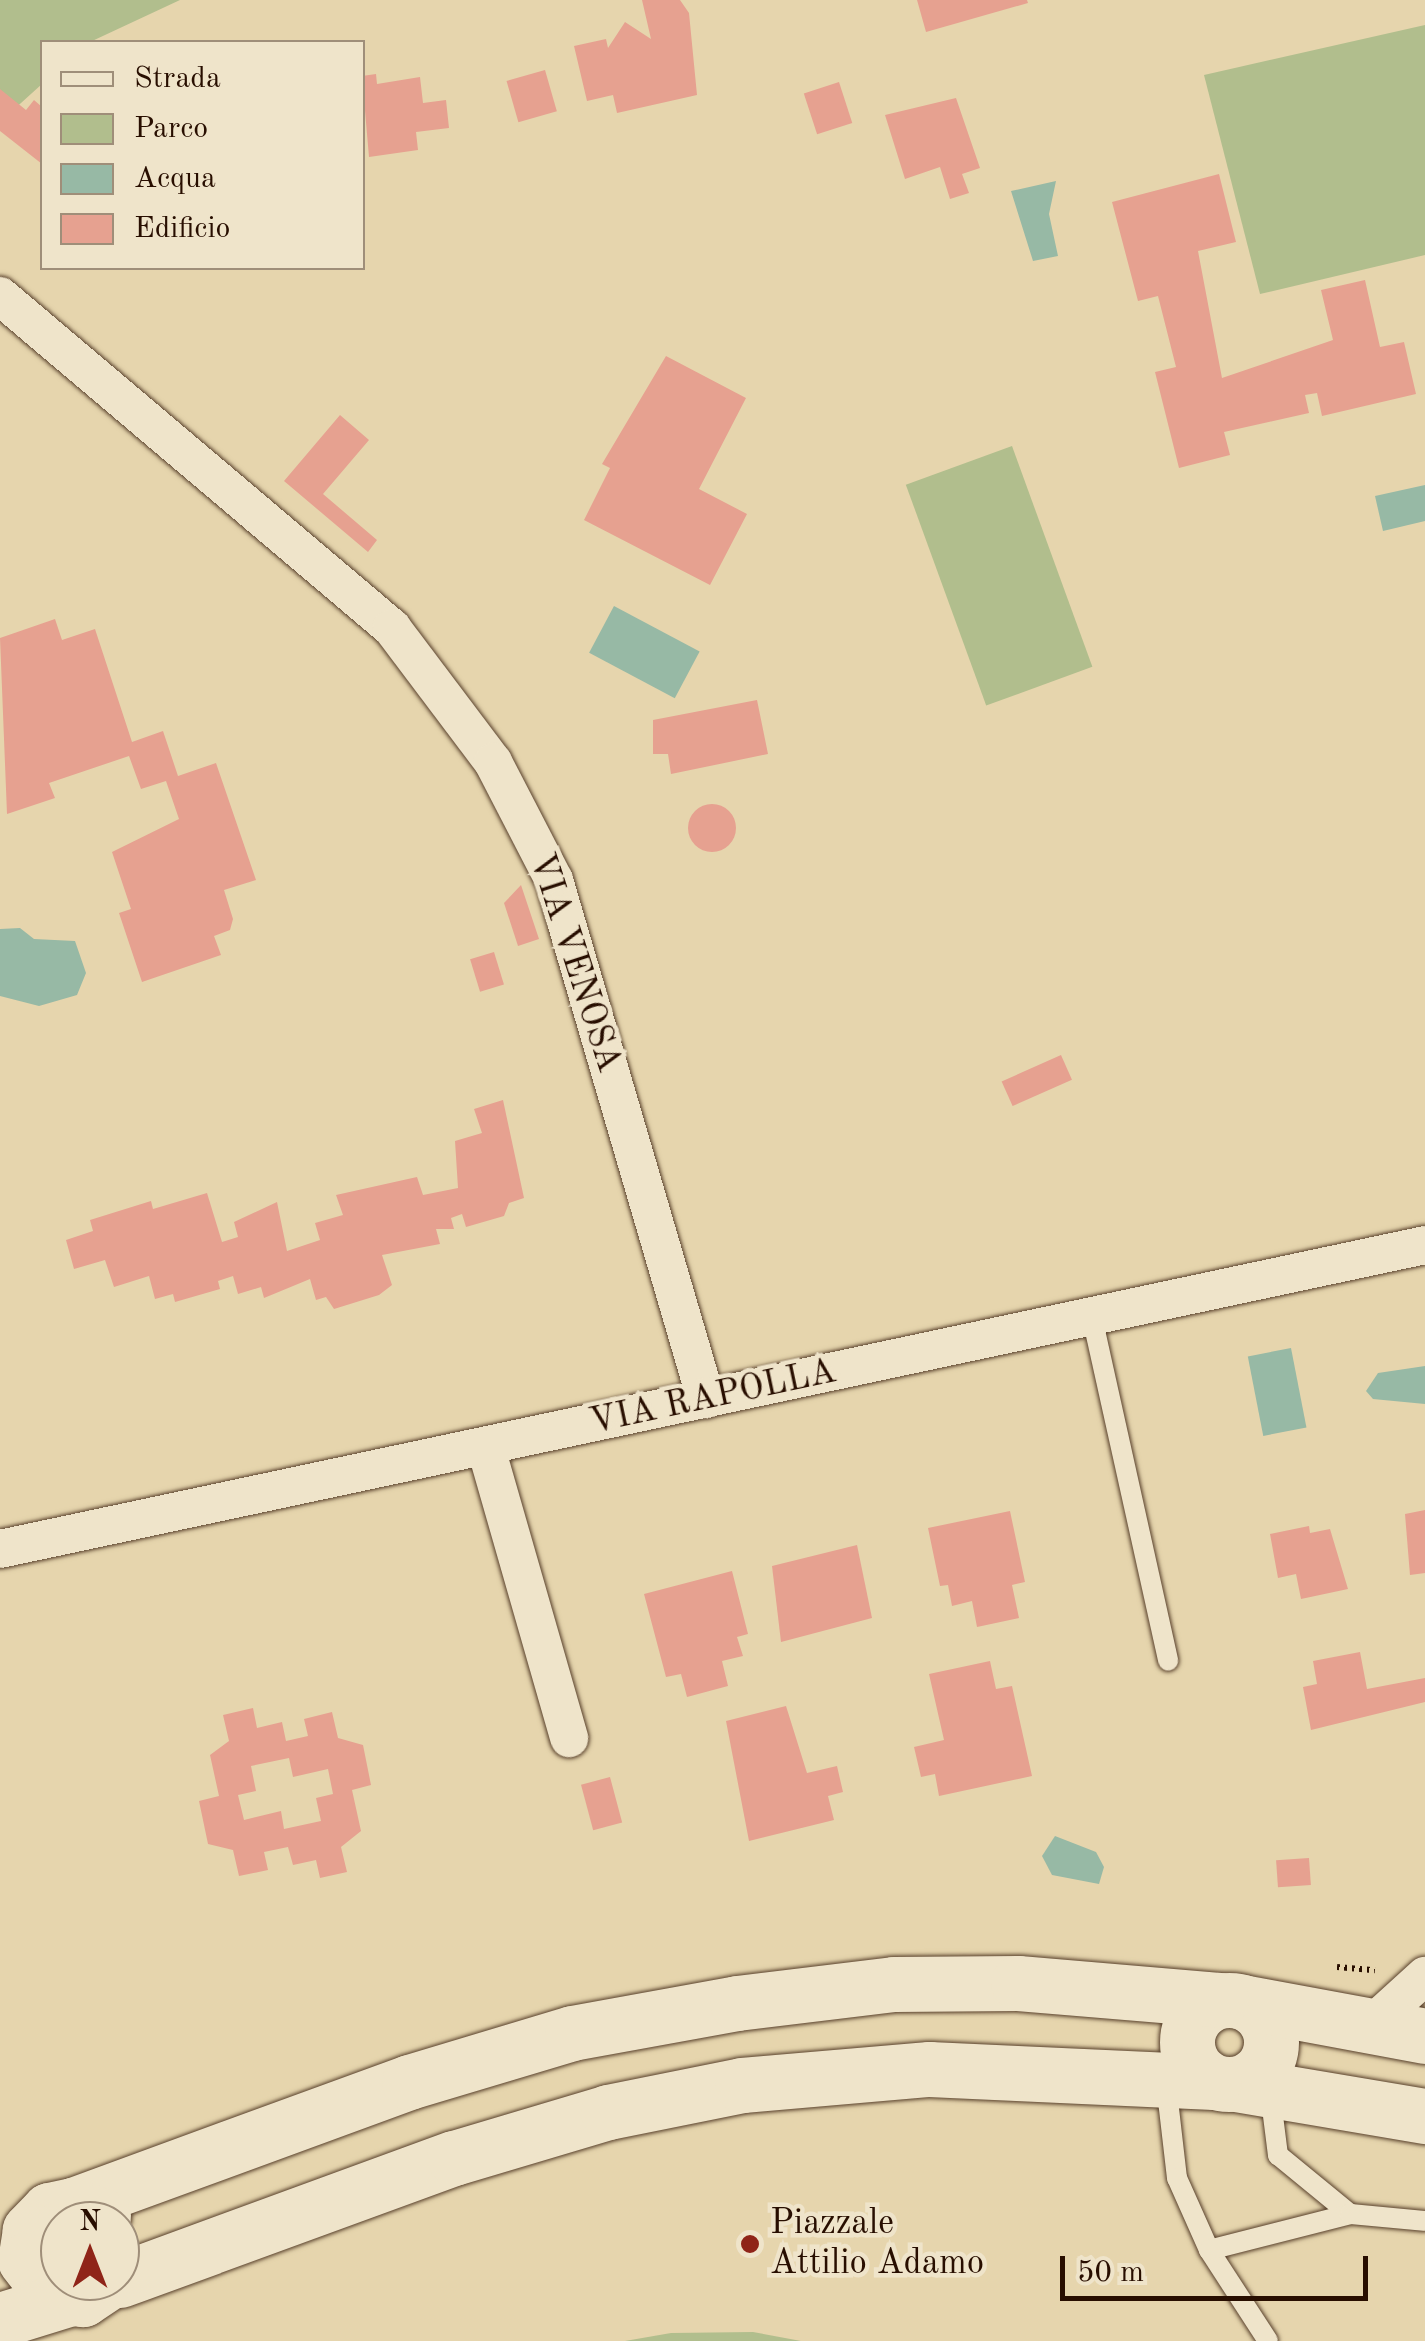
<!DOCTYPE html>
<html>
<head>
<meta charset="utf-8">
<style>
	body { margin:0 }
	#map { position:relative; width:1425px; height:2341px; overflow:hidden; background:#e6d5ad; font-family:"Old Standard TT",serif }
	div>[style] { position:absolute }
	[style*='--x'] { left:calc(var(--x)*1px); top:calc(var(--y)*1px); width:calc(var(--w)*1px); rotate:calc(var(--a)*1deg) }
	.green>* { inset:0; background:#b1be8d; transform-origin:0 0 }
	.water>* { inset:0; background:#97b9a5; transform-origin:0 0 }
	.building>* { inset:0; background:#e6a190; transform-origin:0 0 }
	.round { border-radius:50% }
	.path>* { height:6px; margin-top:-3px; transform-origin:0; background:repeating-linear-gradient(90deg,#280e00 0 2.5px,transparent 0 7.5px) }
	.roads { filter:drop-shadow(0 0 2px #58402b) drop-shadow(0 0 2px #58402b) }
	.lane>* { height:20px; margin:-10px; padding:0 10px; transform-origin:10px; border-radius:10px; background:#efe4ca }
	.street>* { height:38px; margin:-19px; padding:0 19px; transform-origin:19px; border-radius:19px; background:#efe4ca }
	.secondary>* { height:55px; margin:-27.5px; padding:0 27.5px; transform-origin:27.5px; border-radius:27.5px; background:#efe4ca }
	.secondary>.ring { margin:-27.5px; padding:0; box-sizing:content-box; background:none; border:55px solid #efe4ca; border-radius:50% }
	.dots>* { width:28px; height:28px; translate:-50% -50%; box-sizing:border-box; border:5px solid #efe4ca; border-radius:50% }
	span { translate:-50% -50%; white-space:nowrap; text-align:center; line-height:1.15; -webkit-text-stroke:9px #efe4ca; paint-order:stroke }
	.street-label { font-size:35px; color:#280e00 }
	.poi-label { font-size:35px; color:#280e00 }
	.left { translate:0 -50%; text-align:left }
	.legend { position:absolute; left:40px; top:40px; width:325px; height:230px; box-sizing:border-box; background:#efe4ca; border:2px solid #9f8e79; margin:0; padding:12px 18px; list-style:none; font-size:30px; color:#280e00 }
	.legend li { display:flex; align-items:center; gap:20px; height:50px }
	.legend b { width:50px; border:2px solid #9f8e79 }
	.north { position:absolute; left:40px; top:2201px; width:100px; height:100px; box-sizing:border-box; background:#efe4ca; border:2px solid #9f8e79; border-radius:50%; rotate:0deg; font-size:28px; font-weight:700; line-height:40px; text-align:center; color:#280e00 }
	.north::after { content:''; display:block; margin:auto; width:35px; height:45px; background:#8f2418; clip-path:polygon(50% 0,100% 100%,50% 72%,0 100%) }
	.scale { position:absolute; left:1060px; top:2256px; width:308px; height:45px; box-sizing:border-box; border:5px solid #280e00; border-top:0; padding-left:12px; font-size:30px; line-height:35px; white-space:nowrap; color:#280e00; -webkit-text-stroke:8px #efe4ca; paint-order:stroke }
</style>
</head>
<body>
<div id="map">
	<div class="green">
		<div style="clip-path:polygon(0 0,180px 0,90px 42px,42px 42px,42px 84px,0 122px)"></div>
		<div style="clip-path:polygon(1425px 25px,1425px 255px,1260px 294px,1204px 75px)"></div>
		<div style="left:1012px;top:446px;width:235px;height:113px;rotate:70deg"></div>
		<div style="clip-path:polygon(753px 2332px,801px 2341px,625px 2341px,671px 2333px)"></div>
	</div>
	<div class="water">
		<div style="clip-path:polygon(1056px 181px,1049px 214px,1058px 256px,1033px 261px,1011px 191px)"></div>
		<div style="clip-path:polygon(1425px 485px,1425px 521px,1383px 531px,1375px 496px)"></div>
		<div style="left:614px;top:606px;width:97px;height:53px;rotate:28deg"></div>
		<div style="clip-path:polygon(20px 928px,34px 939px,75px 941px,86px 973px,77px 995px,39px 1006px,0 996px,0 929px)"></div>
		<div style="left:1291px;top:1348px;width:81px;height:44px;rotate:79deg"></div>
		<div style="clip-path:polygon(1425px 1366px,1425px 1404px,1373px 1399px,1366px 1391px,1378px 1373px)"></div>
		<div style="clip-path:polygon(1055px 1836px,1096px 1852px,1104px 1867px,1099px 1884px,1052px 1875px,1042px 1856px)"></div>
	</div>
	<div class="building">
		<div style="clip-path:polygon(642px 0,680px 0,689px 13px,697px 95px,617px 113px,613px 95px,587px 101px,574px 46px,606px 39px,608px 48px,625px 22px,651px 39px)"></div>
		<div style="clip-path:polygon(917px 0,1027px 0,1028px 3px,926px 32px)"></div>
		<div style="left:545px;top:70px;width:43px;height:40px;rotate:74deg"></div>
		<div style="clip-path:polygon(376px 74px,377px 84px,420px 77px,423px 103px,446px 100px,449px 128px,416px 132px,418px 150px,369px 157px,362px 76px)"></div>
		<div style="left:839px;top:82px;width:43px;height:37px;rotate:72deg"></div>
		<div style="clip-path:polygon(0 89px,26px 110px,34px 100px,42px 107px,42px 164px,0 131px)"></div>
		<div style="clip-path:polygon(956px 98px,980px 168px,962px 174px,969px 193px,950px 199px,940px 167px,905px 179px,885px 115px)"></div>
		<div style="clip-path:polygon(1219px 174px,1236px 242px,1198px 251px,1222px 378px,1333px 340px,1321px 290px,1365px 280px,1380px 347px,1404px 342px,1416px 394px,1322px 416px,1317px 393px,1305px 395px,1309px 413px,1224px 432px,1230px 455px,1179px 468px,1155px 372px,1176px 367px,1158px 296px,1138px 301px,1112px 202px)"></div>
		<div style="clip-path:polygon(666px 356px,746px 398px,699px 489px,747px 514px,710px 585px,584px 520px,610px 468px,602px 464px)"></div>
		<div style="clip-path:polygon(340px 415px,369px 440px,323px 494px,377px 540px,368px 552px,284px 481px)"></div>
		<div style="clip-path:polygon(55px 619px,62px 640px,95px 629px,132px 742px,163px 731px,178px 776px,216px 763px,256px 880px,224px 890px,233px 919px,230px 930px,214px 936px,221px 955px,142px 982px,119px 913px,131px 909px,112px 852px,179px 819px,166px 781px,141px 789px,129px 756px,49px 783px,55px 798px,7px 814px,0 638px)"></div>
		<div style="clip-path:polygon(757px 700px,768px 754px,671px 774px,668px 754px,653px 754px,653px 720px)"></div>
		<div class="round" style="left:688px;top:804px;width:48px;height:48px"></div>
		<div style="clip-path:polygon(521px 885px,539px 939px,518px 946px,504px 903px)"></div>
		<div style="left:494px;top:952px;width:34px;height:25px;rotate:73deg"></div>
		<div style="left:1061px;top:1055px;width:27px;height:65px;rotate:66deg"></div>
		<div style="clip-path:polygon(503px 1100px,524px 1198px,509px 1203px,504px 1216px,466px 1227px,462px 1214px,451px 1218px,454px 1229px,436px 1229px,440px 1244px,382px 1255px,392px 1285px,379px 1295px,334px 1309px,326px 1297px,316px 1300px,310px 1279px,264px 1298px,261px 1287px,238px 1294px,233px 1276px,218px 1281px,220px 1289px,175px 1302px,173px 1294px,155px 1299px,149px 1276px,114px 1287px,105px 1260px,74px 1269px,66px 1240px,93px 1231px,90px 1220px,151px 1201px,153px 1209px,207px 1193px,222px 1242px,238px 1237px,234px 1222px,277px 1202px,287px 1251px,320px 1240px,315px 1223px,343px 1215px,336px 1195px,417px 1177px,423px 1195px,458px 1188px,455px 1141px,482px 1133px,474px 1109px)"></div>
		<div style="clip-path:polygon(1425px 1510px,1425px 1573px,1410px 1575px,1405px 1514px)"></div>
		<div style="clip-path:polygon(1010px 1511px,1025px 1582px,1012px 1585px,1019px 1618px,977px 1627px,972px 1601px,952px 1606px,948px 1585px,940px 1586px,928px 1528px)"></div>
		<div style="clip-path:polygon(1309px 1526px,1310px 1533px,1330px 1529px,1348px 1589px,1301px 1599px,1296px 1574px,1278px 1578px,1270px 1534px)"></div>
		<div style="clip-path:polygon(857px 1545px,872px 1618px,781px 1642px,772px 1566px)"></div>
		<div style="clip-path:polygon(732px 1571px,748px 1634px,737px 1637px,743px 1656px,722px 1661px,728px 1686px,687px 1697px,681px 1674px,666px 1677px,644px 1594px)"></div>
		<div style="clip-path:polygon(1360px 1652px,1367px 1689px,1425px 1678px,1425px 1702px,1311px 1730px,1303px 1687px,1317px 1684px,1313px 1661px)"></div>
		<div style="clip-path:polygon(990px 1661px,996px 1689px,1012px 1686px,1032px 1776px,939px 1796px,935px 1774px,921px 1777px,914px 1747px,944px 1740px,929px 1674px)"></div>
		<div style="clip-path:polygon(786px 1706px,807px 1773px,837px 1766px,843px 1792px,828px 1796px,834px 1820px,749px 1841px,726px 1721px)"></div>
		<div style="clip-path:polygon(evenodd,253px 1708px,257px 1728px,282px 1722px,286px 1741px,308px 1736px,304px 1719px,332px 1712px,338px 1738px,363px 1745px,371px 1785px,352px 1790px,361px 1831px,341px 1847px,347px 1872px,320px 1878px,316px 1860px,293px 1865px,288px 1847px,264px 1852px,268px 1870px,239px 1876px,233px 1850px,208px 1844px,199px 1801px,219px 1796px,210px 1755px,229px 1741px,223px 1715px,253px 1708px,289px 1758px,293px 1777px,328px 1769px,333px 1794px,316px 1798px,321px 1821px,284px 1829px,281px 1811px,244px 1820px,238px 1795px,256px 1791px,251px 1766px,289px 1758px)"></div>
		<div style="left:610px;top:1777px;width:47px;height:30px;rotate:75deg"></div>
		<div style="left:1309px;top:1858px;width:27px;height:33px;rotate:86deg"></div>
	</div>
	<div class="path">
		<div style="--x:1337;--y:1967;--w:38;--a:5"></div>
	</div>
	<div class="roads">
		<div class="lane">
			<div style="--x:1092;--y:1317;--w:352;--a:77.5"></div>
			<div style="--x:1166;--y:2083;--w:96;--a:83.4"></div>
			<div style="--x:1177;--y:2178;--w:79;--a:66"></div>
			<div style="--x:1209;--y:2250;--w:108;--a:57"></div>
			<div style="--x:1270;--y:2092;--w:64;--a:82.8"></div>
			<div style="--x:1278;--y:2155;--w:93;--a:39.3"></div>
			<div style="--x:1209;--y:2250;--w:146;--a:-14.3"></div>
			<div style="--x:1350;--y:2214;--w:75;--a:5.3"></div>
		</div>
		<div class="street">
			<div style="--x:0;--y:296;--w:514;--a:40.26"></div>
			<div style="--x:392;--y:628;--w:168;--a:53"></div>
			<div style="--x:493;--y:762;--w:133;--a:62.7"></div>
			<div style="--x:554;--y:880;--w:541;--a:73.68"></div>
			<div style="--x:486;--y:1448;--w:302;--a:74"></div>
			<div style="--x:0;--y:1549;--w:1457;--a:-12.04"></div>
			<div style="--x:1372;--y:2024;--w:72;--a:-42.2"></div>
		</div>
		<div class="secondary">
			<div class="ring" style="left:1187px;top:2000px;width:29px;height:29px"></div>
			<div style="--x:1242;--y:2002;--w:186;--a:10.5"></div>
			<div style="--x:1235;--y:2084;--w:193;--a:9.6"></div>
			<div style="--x:73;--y:2205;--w:358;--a:-20.1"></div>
			<div style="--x:409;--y:2082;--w:170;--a:-16.7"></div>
			<div style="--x:572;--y:2033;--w:168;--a:-10.3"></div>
			<div style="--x:737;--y:2003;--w:158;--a:-6.9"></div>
			<div style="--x:894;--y:1984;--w:124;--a:-0.5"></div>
			<div style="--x:1018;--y:1983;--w:204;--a:4.8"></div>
			<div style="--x:103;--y:2216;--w:32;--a:-160"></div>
			<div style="--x:73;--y:2205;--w:25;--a:168"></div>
			<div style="--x:49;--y:2210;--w:28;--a:134"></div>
			<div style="--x:30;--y:2230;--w:30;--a:99"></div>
			<div style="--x:25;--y:2260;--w:46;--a:52.1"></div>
			<div style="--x:53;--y:2296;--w:30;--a:6"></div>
			<div style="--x:83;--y:2299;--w:32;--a:-34"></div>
			<div style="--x:120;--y:2280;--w:356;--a:-20.1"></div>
			<div style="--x:454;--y:2158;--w:161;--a:-16.6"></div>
			<div style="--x:608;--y:2112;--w:137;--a:-11.4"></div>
			<div style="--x:742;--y:2085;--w:188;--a:-4.9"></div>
			<div style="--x:929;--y:2069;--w:285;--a:2.6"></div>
			<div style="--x:0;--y:2320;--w:71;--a:-17.2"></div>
		</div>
	</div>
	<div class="dots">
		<div style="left:750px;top:2244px;background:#8f2418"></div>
	</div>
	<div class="street-label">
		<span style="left:574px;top:963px;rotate:72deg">VIA VENOSA</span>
		<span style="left:713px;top:1398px;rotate:-12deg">VIA RAPOLLA</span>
	</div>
	<div class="poi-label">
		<span class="left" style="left:770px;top:2244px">Piazzale<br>Attilio Adamo</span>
	</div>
	<ul class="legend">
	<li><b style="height:12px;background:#efe4ca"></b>Strada</li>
	<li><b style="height:28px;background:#b1be8d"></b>Parco</li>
	<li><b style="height:28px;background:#97b9a5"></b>Acqua</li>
	<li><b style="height:28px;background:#e6a190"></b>Edificio</li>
	</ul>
	<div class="north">N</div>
	<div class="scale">50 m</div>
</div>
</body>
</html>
